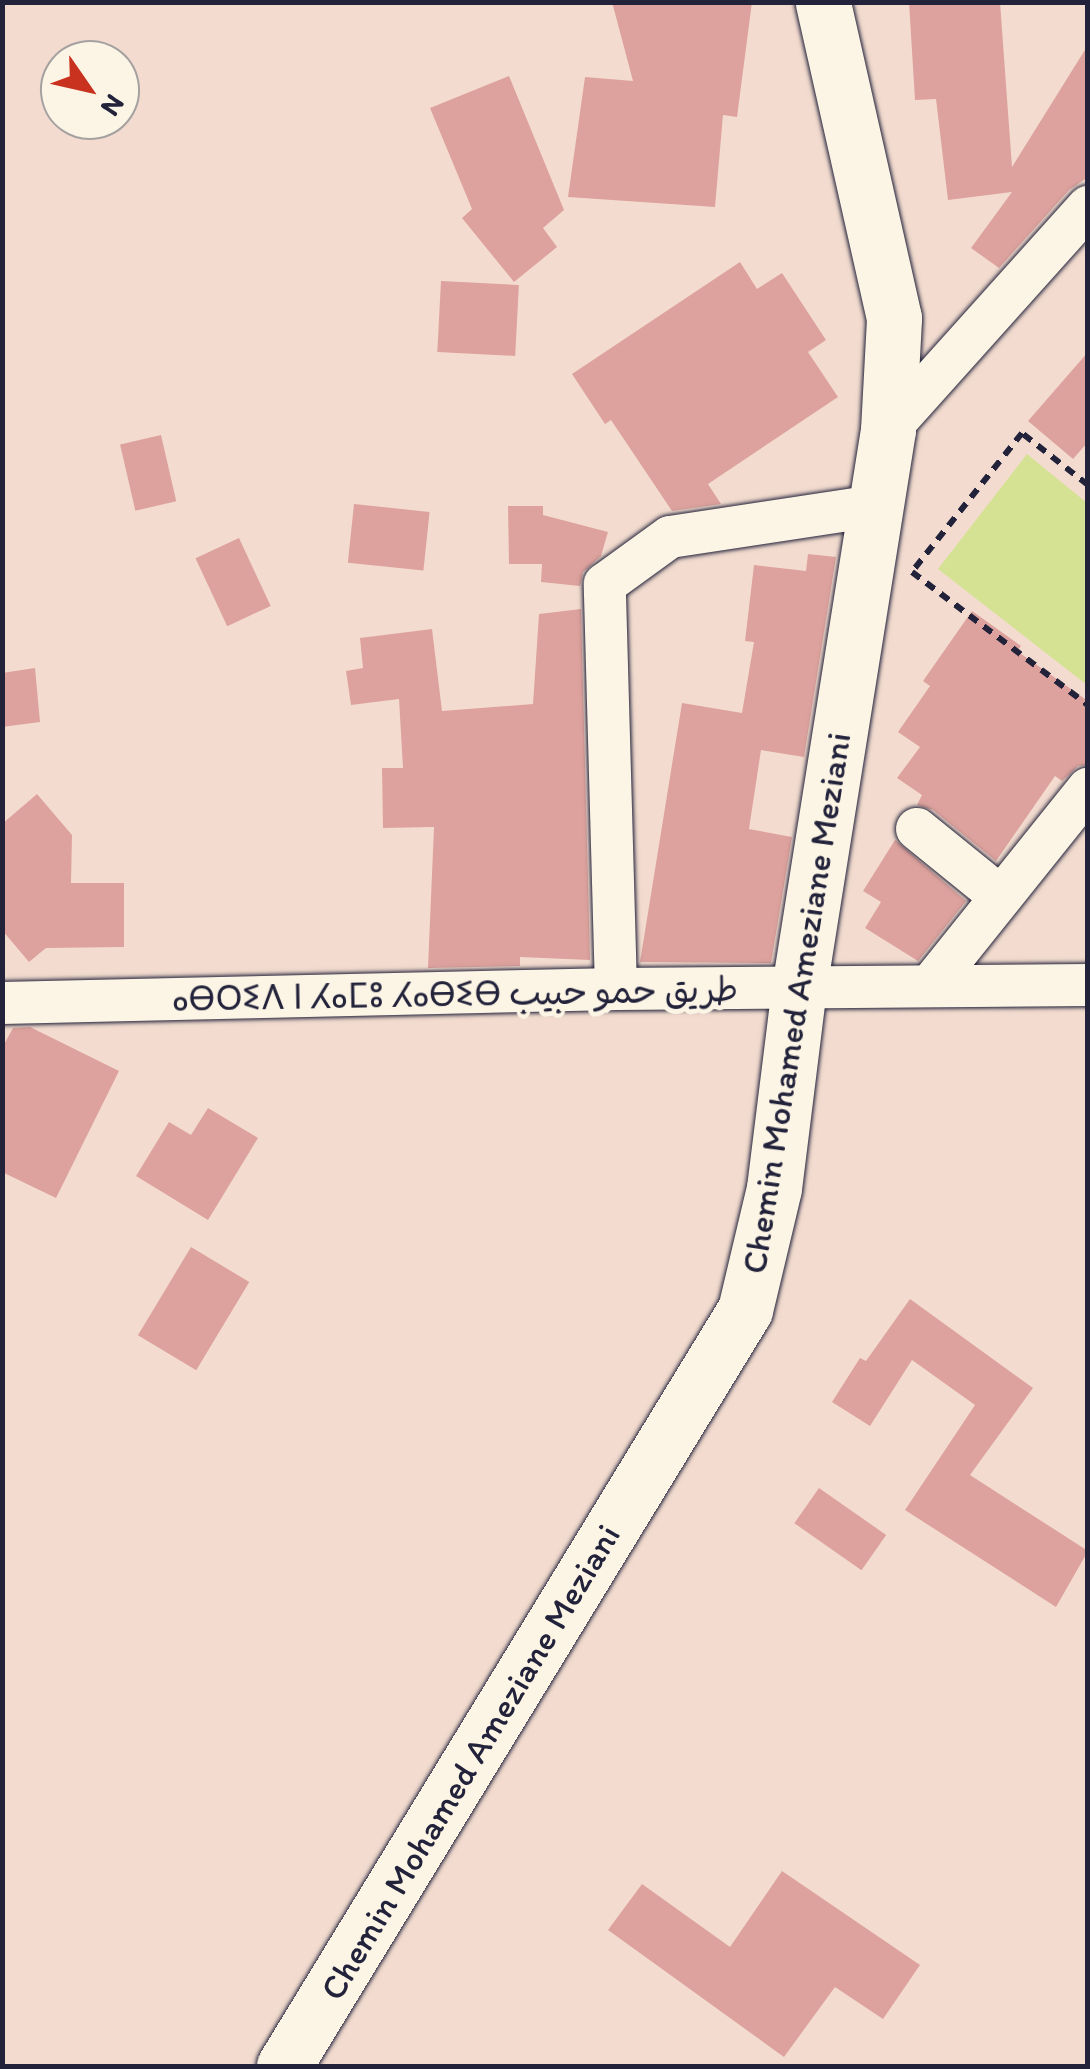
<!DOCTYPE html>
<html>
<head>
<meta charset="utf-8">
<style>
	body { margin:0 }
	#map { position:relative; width:1090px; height:2069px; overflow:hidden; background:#f3dccf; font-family:Itim,"Playpen Sans Arabic","Noto Sans Tifinagh",sans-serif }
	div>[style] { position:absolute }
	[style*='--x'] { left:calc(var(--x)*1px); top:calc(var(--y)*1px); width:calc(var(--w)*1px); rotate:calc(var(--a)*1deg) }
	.green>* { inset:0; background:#d5e193 }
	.building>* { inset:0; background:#dda29d; transform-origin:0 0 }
	.path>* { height:6px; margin-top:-3px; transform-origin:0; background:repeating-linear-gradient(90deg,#22223b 0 10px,transparent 0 18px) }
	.roads { filter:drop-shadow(0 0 2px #22223b) drop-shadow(0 0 2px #22223b) }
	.street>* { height:42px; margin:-21px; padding:0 21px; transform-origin:21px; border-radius:21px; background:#fcf5e5 }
	.secondary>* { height:55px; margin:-27.5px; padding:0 27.5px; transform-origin:27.5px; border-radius:27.5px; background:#fcf5e5 }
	span { translate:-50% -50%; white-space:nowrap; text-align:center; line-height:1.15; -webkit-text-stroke:10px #fcf5e5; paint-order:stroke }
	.street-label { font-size:35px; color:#22223b }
	.frame { position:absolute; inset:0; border:5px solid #22223b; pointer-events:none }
	.north { position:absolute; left:40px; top:40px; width:100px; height:100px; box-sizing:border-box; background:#fcf5e5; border:2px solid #a5a1a1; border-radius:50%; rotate:124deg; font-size:28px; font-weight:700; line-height:40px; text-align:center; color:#22223b }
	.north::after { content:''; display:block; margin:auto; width:35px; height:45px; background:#c8321e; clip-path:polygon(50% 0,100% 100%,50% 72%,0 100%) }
</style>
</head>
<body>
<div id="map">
	<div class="green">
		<div style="clip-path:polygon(1027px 454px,1087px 503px,1087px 685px,938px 569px)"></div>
	</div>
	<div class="building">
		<div style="clip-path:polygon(612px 2px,752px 2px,737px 117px,723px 115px,715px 207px,568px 197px,585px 77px,633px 81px)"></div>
		<div style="clip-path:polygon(909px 2px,1000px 2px,1012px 167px,1088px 45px,1088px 177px,1069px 190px,999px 268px,971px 248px,1012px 192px,948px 200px,936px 99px,915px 100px)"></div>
		<div style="clip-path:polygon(509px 76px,564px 210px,543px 228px,557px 247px,514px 282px,462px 218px,472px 209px,430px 108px)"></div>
		<div style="clip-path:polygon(740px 262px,757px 289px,782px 273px,826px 340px,808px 352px,838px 397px,708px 484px,721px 504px,672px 511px,611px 420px,605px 424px,572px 374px)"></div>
		<div style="left:441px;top:281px;width:78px;height:71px;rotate:3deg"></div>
		<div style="clip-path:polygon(1088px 352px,1088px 442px,1073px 459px,1028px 421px)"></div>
		<div style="left:161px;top:435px;width:68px;height:42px;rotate:77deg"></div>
		<div style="left:354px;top:504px;width:76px;height:59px;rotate:6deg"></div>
		<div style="clip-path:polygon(508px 506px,543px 506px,543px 515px,608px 532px,601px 556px,583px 572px,580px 586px,541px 582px,542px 564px,509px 564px)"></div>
		<div style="left:239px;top:538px;width:75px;height:48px;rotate:65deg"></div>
		<div style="clip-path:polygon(808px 554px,836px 557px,804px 757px,761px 750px,749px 829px,792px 837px,771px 963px,640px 962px,682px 703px,742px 713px,754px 642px,745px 641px,754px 565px,806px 571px)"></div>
		<div style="clip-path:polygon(581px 609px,590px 960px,520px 957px,520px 966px,428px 968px,434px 827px,383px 828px,382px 768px,403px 768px,399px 699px,351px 705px,346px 671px,363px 668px,360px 638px,432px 629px,442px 711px,533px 704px,539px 614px)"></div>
		<div style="clip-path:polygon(972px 611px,1021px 646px,1017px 651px,1088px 701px,1088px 765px,1078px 766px,1062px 781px,1055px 776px,996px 861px,933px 810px,917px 805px,922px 795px,897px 778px,920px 747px,898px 732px,930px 686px,923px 681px)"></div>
		<div style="clip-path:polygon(35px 668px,40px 722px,2px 727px,2px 673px)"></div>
		<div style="clip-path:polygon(37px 794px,72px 835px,71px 883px,124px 883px,124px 947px,46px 948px,29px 962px,2px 930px,2px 824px)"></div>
		<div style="clip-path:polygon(895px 840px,966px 901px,918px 961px,865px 928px,881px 902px,863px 891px)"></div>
		<div style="clip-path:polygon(30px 1027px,119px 1071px,56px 1198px,2px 1172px,2px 1048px,13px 1028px)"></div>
		<div style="clip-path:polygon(208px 1108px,258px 1138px,208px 1220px,136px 1176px,169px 1122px,191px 1135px)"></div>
		<div style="left:191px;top:1247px;width:68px;height:103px;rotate:31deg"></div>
		<div style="clip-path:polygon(910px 1299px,1033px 1388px,970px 1475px,1088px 1551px,1056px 1607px,905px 1510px,975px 1405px,912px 1360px,870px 1426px,832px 1402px,860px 1358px,866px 1361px)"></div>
		<div style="left:819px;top:1488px;width:82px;height:43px;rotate:35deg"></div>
		<div style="clip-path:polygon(782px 1871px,920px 1965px,883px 2019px,835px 1987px,784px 2057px,608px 1930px,642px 1884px,730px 1947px)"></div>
	</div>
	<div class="path">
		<div style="--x:1088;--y:485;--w:84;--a:-141.8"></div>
		<div style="--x:1022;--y:433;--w:177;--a:128.4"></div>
		<div style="--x:912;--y:572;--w:221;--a:37.1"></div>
	</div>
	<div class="roads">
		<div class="street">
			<div style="--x:888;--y:430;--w:300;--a:-48.1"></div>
			<div style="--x:917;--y:829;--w:108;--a:39"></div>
			<div style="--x:930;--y:986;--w:253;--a:-51.3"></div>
			<div style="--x:616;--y:989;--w:405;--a:-91.6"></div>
			<div style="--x:605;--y:584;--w:80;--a:-35.9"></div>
			<div style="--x:670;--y:537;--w:207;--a:-8.6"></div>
			<div style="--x:2;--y:1003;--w:614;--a:-1.31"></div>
			<div style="--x:616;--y:989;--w:472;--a:-0.5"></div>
		</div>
		<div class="secondary">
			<div style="--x:284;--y:2066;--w:885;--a:-58.63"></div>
			<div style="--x:745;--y:1310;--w:125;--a:-76.6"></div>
			<div style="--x:774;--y:1188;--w:202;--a:-82.9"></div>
			<div style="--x:799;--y:988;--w:565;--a:-80.94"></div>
			<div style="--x:888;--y:430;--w:112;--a:-86.9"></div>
			<div style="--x:894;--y:318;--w:324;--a:-102.7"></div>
		</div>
	</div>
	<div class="street-label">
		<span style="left:455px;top:994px;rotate:-1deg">ⴰⴱⵔⵉⴷ ⵏ ⵃⴰⵎⵓ ⵃⴰⴱⵉⴱ طريق حمو حبيب</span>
		<span style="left:796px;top:1003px;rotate:-81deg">Chemin Mohamed Ameziane Meziani</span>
		<span style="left:470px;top:1762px;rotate:-59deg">Chemin Mohamed Ameziane Meziani</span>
	</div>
	<div class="frame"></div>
	<div class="north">N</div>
</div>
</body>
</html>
